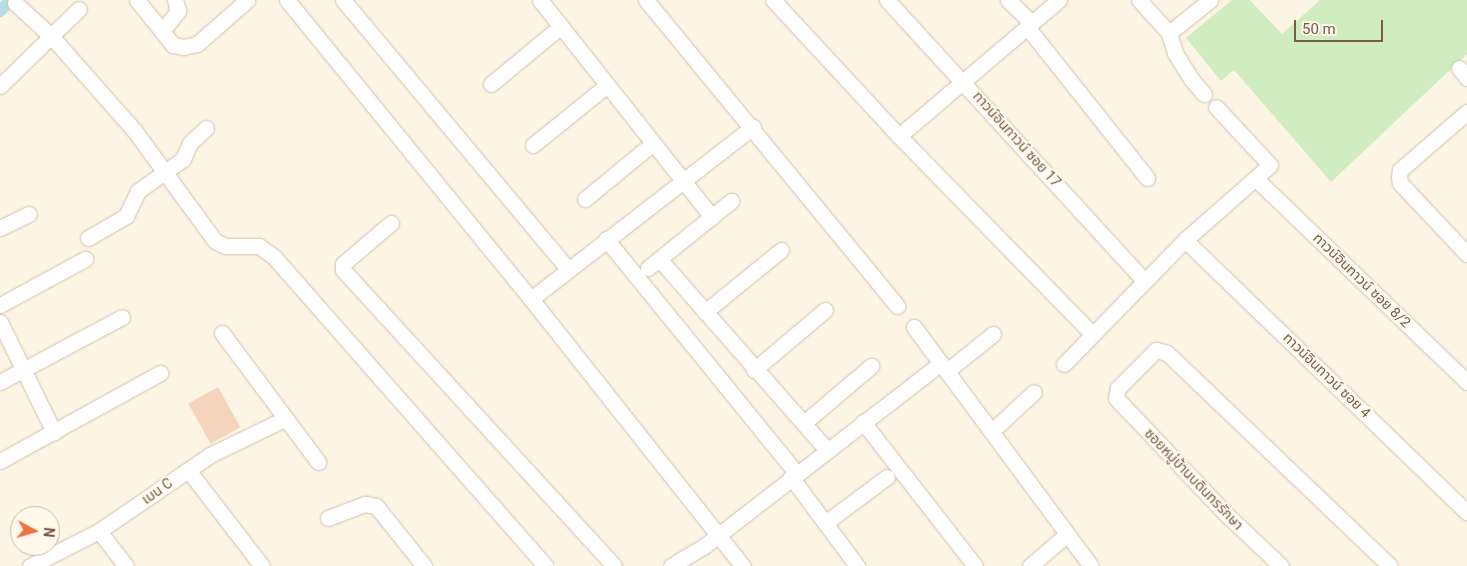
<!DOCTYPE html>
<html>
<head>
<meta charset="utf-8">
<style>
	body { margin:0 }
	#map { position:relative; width:1467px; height:566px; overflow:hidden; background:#fdf5e4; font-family:Roboto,"Noto Sans Thai",sans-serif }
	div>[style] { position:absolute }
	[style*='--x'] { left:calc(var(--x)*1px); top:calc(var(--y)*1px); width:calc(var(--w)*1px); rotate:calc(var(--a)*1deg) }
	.green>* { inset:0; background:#d0ecc1 }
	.canal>* { height:12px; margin:-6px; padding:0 6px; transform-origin:6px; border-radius:6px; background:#b7dee8 }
	.building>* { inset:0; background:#f4d4ba; transform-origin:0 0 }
	.path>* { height:2px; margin-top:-1px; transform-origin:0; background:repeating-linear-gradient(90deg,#d9b79d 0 1px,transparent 0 5px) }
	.roads { filter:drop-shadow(0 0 1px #d2bfac) drop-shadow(0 0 1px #d2bfac) }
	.minor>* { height:15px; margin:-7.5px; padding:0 7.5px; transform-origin:7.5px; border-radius:7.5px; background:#fff }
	span { translate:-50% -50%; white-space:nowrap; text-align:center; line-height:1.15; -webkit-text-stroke:4.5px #fff8eb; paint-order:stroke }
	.street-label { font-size:14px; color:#775b48 }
	.north { position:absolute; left:10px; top:506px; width:50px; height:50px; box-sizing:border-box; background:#fff8eb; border:1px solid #c9b9aa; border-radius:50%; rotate:96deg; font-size:14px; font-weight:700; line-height:20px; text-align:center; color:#775b48 }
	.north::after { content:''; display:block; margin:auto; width:18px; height:22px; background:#ee7242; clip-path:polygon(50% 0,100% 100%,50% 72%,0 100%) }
	.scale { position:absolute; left:1294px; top:20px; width:89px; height:22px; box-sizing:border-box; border:2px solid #775b48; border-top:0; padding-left:6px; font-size:15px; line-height:18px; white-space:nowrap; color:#775b48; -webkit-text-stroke:4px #fff8eb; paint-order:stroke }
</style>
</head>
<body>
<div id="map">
	<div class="green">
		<div style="clip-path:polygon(1232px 0,1250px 0,1282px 34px,1320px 0,1467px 0,1467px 54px,1331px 182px,1234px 70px,1221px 81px,1186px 38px)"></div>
	</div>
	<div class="canal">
		<div style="--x:0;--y:11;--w:16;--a:-45"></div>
	</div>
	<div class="building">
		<div style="left:218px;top:387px;width:46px;height:34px;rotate:61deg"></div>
	</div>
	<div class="path">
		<div style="--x:0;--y:17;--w:8;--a:-50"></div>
	</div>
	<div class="roads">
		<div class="minor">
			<div style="--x:137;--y:0;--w:58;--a:51.3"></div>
			<div style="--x:173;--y:45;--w:10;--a:11"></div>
			<div style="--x:183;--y:47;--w:14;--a:-12"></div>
			<div style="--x:197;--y:44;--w:67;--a:-41.3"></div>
			<div style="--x:287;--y:0;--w:386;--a:50.8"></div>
			<div style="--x:531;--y:299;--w:341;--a:51.6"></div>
			<div style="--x:343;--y:0;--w:351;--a:50.1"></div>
			<div style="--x:540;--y:0;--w:277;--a:51.6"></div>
			<div style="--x:646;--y:0;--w:396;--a:50.6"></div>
			<div style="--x:773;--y:0;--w:185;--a:47.2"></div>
			<div style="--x:899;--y:136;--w:275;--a:45.7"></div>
			<div style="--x:887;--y:0;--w:380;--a:47.5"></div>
			<div style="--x:1008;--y:0;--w:33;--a:44"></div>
			<div style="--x:1139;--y:0;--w:45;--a:47.7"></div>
			<div style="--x:1169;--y:33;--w:21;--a:73"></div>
			<div style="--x:1175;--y:53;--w:31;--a:58"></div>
			<div style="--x:1191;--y:79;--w:20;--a:49"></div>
			<div style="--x:15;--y:3;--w:49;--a:42.5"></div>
			<div style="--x:51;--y:36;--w:125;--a:48.6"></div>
			<div style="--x:134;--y:130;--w:137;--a:53.9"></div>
			<div style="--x:215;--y:241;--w:11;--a:27"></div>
			<div style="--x:225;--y:246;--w:34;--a:0"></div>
			<div style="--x:259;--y:246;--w:19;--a:36"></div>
			<div style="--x:274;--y:257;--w:411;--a:48.7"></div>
			<div style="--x:1027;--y:27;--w:193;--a:51.5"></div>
			<div style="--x:162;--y:31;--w:26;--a:-51"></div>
			<div style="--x:178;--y:11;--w:11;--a:-105"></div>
			<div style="--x:1169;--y:33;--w:53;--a:-38.8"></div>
			<div style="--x:1459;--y:68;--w:13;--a:51"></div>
			<div style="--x:491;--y:84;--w:91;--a:-39.6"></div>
			<div style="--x:0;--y:86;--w:110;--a:-44.3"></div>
			<div style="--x:1467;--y:112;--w:89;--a:139.1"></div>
			<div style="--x:1400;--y:170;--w:7;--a:98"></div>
			<div style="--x:1399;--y:177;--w:6;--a:81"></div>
			<div style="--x:1400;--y:183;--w:98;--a:46.7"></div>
			<div style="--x:899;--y:136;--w:210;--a:-40.4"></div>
			<div style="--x:533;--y:145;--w:95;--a:-39"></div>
			<div style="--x:1256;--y:179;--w:293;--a:43.9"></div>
			<div style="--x:585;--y:199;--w:87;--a:-39.4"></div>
			<div style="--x:391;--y:223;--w:63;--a:139.5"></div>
			<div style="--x:343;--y:264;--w:6;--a:90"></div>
			<div style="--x:343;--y:270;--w:401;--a:47.5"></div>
			<div style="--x:0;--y:228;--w:32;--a:-26"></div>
			<div style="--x:88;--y:238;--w:44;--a:-30.1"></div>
			<div style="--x:126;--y:216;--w:28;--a:-64"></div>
			<div style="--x:138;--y:191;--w:55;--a:-35.4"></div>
			<div style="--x:183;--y:159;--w:17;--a:-66"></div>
			<div style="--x:190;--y:143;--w:22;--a:-43"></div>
			<div style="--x:606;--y:239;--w:301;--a:50.9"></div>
			<div style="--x:1185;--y:240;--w:392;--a:44"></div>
			<div style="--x:660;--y:260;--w:253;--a:48.7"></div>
			<div style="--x:648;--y:268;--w:107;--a:-38.9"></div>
			<div style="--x:531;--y:299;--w:281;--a:-37.8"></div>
			<div style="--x:0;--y:305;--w:97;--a:-28.4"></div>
			<div style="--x:705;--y:312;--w:98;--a:-39.2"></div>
			<div style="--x:0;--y:322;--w:123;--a:63.9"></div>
			<div style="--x:914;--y:327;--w:297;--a:53.5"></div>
			<div style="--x:222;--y:333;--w:161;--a:53.3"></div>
			<div style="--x:1064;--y:364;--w:173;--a:-45.7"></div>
			<div style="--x:1185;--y:240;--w:113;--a:-41.4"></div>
			<div style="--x:1270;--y:165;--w:79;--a:-133"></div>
			<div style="--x:754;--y:370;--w:93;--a:-40.2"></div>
			<div style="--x:947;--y:371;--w:59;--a:-38.8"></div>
			<div style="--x:0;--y:382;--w:138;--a:-28"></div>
			<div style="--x:805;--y:422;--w:87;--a:-40.3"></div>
			<div style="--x:863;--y:422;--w:182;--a:52.1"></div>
			<div style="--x:992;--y:431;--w:57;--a:-42.9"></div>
			<div style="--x:0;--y:461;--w:183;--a:-28.8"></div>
			<div style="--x:188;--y:470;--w:121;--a:52.4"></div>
			<div style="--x:791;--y:477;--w:111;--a:53.4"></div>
			<div style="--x:328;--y:518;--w:40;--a:-21"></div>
			<div style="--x:365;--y:504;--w:11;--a:10"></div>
			<div style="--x:376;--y:506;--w:77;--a:51.3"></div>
			<div style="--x:825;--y:523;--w:77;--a:-36.6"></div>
			<div style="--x:99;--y:531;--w:44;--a:52.4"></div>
			<div style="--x:30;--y:566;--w:77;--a:-26.9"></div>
			<div style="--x:99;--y:531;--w:135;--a:-34.4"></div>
			<div style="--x:210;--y:455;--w:82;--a:-25.9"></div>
			<div style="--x:671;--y:566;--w:37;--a:-31"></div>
			<div style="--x:703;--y:547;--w:301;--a:-37.7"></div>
			<div style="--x:1030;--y:566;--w:48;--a:-40.7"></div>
			<div style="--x:1281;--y:566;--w:74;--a:-136.6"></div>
			<div style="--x:1227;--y:515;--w:161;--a:-133.5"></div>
			<div style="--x:1116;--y:398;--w:10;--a:-79"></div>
			<div style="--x:1118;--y:388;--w:54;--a:-45"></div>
			<div style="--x:1156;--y:350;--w:11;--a:15"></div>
			<div style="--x:1167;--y:353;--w:308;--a:43.7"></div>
		</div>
	</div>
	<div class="street-label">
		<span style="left:1017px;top:139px;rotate:48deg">ทาวน์อินทาวน์ ซอย 17</span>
		<span style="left:1362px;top:280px;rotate:44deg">ทาวน์อินทาวน์ ซอย 8/2</span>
		<span style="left:1327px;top:375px;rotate:44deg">ทาวน์อินทาวน์ ซอย 4</span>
		<span style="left:1194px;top:479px;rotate:46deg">ซอยหมู่บ้านบดินทรรักษา</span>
		<span style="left:157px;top:491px;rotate:-35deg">เมน C</span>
	</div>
	<div class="north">N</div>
	<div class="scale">50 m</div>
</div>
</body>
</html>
